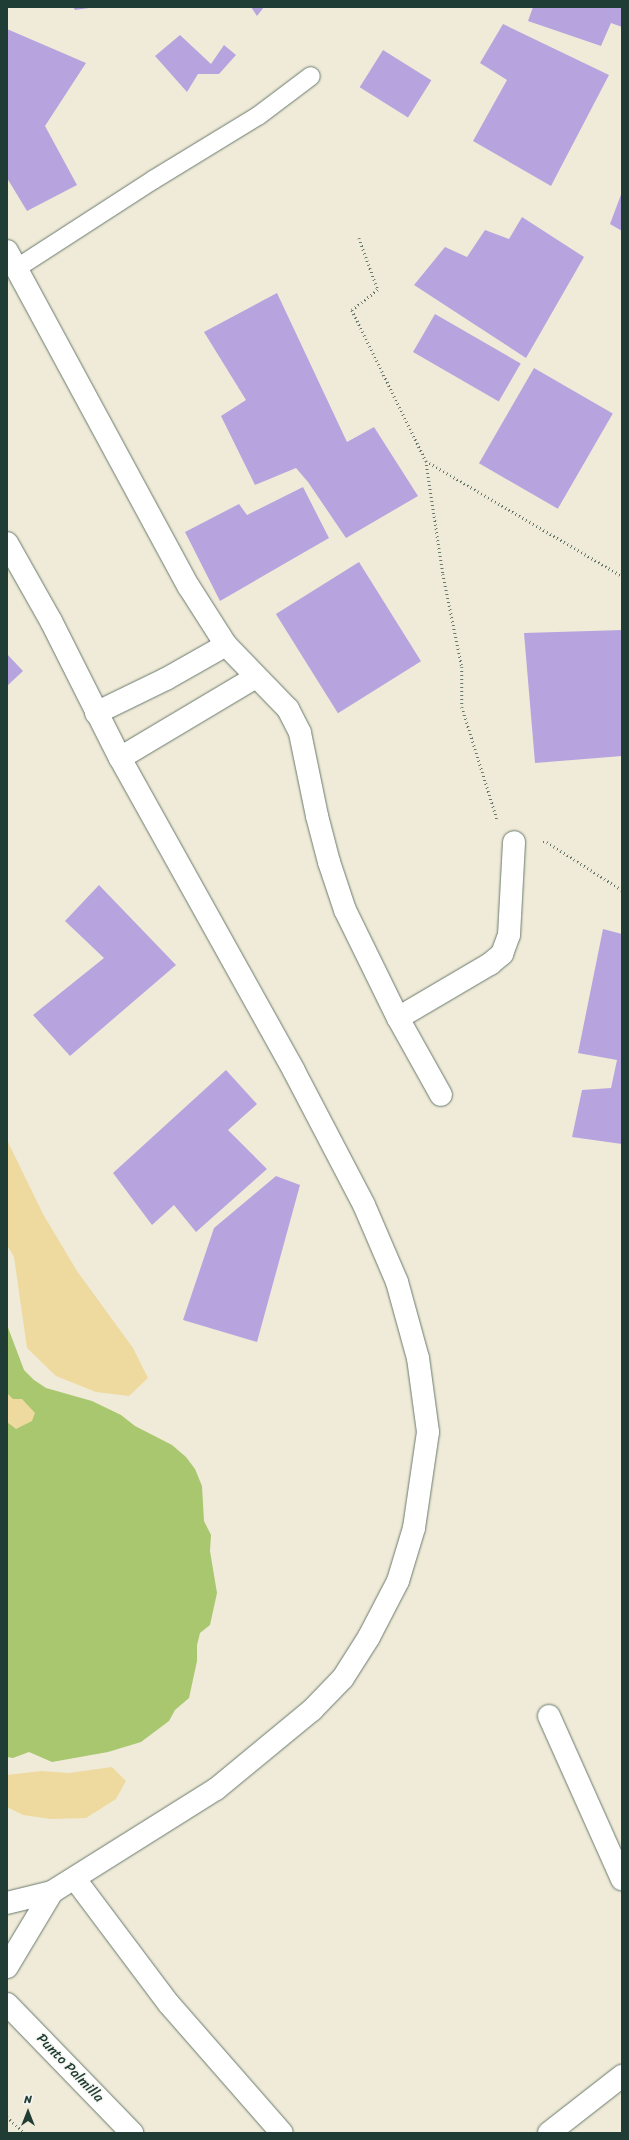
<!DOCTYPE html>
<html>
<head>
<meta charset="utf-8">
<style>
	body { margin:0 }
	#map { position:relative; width:629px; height:2140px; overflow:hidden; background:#f0ebd8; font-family:Sriracha,sans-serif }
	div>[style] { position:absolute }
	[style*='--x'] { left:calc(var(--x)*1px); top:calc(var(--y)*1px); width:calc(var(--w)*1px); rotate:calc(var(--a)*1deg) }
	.green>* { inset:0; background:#a8c76f }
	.sand>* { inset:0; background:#eeda9e }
	.building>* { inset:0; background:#b7a4df; transform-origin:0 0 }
	.path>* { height:2.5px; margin-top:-1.25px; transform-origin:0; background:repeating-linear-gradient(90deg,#687a6d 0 1px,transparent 0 4px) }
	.roads { filter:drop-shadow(0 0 1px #687a6d) drop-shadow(0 0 1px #687a6d) }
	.lane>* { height:18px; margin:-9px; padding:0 9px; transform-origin:9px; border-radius:9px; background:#fff }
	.street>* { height:22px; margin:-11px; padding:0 11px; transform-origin:11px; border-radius:11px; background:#fff }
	span { translate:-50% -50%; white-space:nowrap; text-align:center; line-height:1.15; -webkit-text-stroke:3px #f6f6f2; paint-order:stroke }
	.street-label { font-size:14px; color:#1f3d34 }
	.frame { position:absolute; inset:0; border:8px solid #1f3d34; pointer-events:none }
	.north { position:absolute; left:8px; top:2092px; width:40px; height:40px; -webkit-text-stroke:3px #f6f6f2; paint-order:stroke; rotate:0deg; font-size:11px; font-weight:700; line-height:16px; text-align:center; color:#1f3d34 }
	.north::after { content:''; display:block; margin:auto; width:14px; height:18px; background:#1f3d34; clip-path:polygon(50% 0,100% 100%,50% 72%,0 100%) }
</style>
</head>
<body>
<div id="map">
	<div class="green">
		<div style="clip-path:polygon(7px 1325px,24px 1370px,34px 1380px,46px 1388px,92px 1401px,121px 1415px,135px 1426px,172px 1445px,186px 1457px,195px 1469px,202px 1486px,204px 1521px,211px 1535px,210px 1551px,217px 1593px,210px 1625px,200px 1633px,197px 1645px,197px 1661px,189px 1698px,175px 1710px,169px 1721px,141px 1742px,108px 1752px,52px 1762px,29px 1752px,13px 1758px,7px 1757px)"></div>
	</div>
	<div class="sand">
		<div style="clip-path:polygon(7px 1140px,43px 1214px,77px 1271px,133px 1348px,148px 1378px,129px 1396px,96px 1392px,56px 1376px,27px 1348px,14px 1257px,7px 1245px)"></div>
		<div style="clip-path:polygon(7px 1393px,13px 1399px,22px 1399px,35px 1413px,32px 1421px,16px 1429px,7px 1422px)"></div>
		<div style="clip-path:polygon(112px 1767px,126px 1781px,116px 1799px,86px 1818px,51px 1819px,23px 1815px,7px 1807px,7px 1775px,41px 1771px,69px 1773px)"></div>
	</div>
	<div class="building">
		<div style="clip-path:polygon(73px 7px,89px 7px,89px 8px,75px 10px)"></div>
		<div style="clip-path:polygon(251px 7px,264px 7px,257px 16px)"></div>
		<div style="clip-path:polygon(533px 7px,622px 7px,622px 27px,611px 23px,601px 46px,528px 21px)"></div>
		<div style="clip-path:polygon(503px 24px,609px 75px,551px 186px,473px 141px,507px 80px,480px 63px)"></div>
		<div style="clip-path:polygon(7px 29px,86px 63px,45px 126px,77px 185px,27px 211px,7px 178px)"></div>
		<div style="clip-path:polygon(180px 35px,211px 64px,224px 45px,236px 55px,219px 74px,198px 74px,187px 92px,155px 56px)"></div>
		<div style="left:383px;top:50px;width:57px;height:44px;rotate:32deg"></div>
		<div style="clip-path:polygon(622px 192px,622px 231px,610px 224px)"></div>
		<div style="clip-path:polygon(522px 217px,584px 257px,526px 358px,414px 285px,445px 247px,467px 257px,485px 230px,509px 239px)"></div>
		<div style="clip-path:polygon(277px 293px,347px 442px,374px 427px,418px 496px,346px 538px,308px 482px,296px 468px,255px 485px,221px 416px,246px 400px,204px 332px)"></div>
		<div style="left:435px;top:314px;width:99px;height:44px;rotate:30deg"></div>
		<div style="left:534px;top:368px;width:91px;height:110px;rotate:30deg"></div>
		<div style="clip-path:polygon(303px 487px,329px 538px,220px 601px,185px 532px,239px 504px,247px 515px)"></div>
		<div style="left:359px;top:562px;width:117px;height:98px;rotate:58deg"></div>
		<div style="clip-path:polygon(622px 630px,622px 756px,535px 763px,524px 633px)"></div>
		<div style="clip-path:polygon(7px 654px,23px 671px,7px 686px)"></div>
		<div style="clip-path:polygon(99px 885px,176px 965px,70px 1056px,33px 1015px,104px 958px,65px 921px)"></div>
		<div style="clip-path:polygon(603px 929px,622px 934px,622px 1144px,572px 1137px,582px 1090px,611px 1088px,617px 1060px,578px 1053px)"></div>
		<div style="clip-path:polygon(226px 1070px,257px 1104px,228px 1130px,267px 1169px,196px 1232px,174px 1205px,152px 1225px,113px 1173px)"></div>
		<div style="clip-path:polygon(276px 1176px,300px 1185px,257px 1342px,183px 1320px,214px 1228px)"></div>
	</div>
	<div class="path">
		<div style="--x:359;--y:238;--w:55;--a:69.9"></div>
		<div style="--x:378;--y:290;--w:33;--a:142"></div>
		<div style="--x:352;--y:310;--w:168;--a:63.9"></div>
		<div style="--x:426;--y:461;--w:227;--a:30.4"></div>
		<div style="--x:426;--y:461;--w:114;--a:81.4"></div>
		<div style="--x:443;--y:574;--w:95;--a:78.5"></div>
		<div style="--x:462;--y:667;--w:40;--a:90"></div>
		<div style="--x:462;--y:707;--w:117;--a:72.6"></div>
		<div style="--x:543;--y:842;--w:4;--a:0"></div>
		<div style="--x:547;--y:842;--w:89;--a:32.6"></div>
		<div style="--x:7;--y:2117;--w:24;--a:42"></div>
	</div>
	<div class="roads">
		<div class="lane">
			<div style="--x:17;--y:268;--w:162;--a:-32.9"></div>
			<div style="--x:153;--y:180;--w:123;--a:-31.4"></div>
			<div style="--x:258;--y:116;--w:66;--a:-37"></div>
		</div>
		<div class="street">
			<div style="--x:7;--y:251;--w:382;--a:61.6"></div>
			<div style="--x:189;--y:587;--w:69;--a:57.5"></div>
			<div style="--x:226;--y:645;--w:89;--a:45.9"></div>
			<div style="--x:288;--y:709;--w:27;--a:63"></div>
			<div style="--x:300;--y:733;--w:85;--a:78.4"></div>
			<div style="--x:317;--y:816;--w:48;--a:75.4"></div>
			<div style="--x:329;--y:862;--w:51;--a:71.6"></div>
			<div style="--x:345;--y:910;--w:120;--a:63.9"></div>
			<div style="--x:398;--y:1018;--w:88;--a:60.8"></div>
			<div style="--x:7;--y:543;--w:90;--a:60.6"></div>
			<div style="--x:51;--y:621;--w:153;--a:63.3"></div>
			<div style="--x:120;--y:758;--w:358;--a:60.9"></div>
			<div style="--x:294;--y:1071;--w:151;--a:62.4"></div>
			<div style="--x:364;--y:1205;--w:84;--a:66.8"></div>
			<div style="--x:397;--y:1282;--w:79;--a:74.6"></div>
			<div style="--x:418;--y:1358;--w:75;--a:82.3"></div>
			<div style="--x:428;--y:1432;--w:97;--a:98.3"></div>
			<div style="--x:414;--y:1528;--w:55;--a:106.8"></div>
			<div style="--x:398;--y:1581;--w:63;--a:117.4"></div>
			<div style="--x:369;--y:1637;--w:49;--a:122.4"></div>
			<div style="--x:343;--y:1678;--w:45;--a:134.1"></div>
			<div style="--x:312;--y:1710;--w:124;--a:140.5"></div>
			<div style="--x:216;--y:1789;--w:194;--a:147.9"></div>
			<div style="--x:52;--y:1892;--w:46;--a:166.3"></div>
			<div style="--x:96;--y:713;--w:78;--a:-25.9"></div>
			<div style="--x:166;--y:679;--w:69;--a:-29.5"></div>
			<div style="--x:120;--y:758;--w:158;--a:-30.8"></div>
			<div style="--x:398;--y:1018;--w:107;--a:-30.4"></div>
			<div style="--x:490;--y:964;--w:16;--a:-40"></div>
			<div style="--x:502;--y:954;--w:20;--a:-70"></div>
			<div style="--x:509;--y:935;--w:93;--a:-86.9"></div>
			<div style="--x:549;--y:1716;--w:179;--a:65.9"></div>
			<div style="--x:75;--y:1879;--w:156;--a:53.1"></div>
			<div style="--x:169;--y:2004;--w:171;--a:48.8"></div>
			<div style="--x:7;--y:1967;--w:87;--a:-59"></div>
			<div style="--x:7;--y:2004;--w:180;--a:45.9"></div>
			<div style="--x:549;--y:2133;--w:93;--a:-38"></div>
		</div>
	</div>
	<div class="street-label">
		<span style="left:70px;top:2068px;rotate:46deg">Punto Palmilla</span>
	</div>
	<div class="frame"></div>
	<div class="north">N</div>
</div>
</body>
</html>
